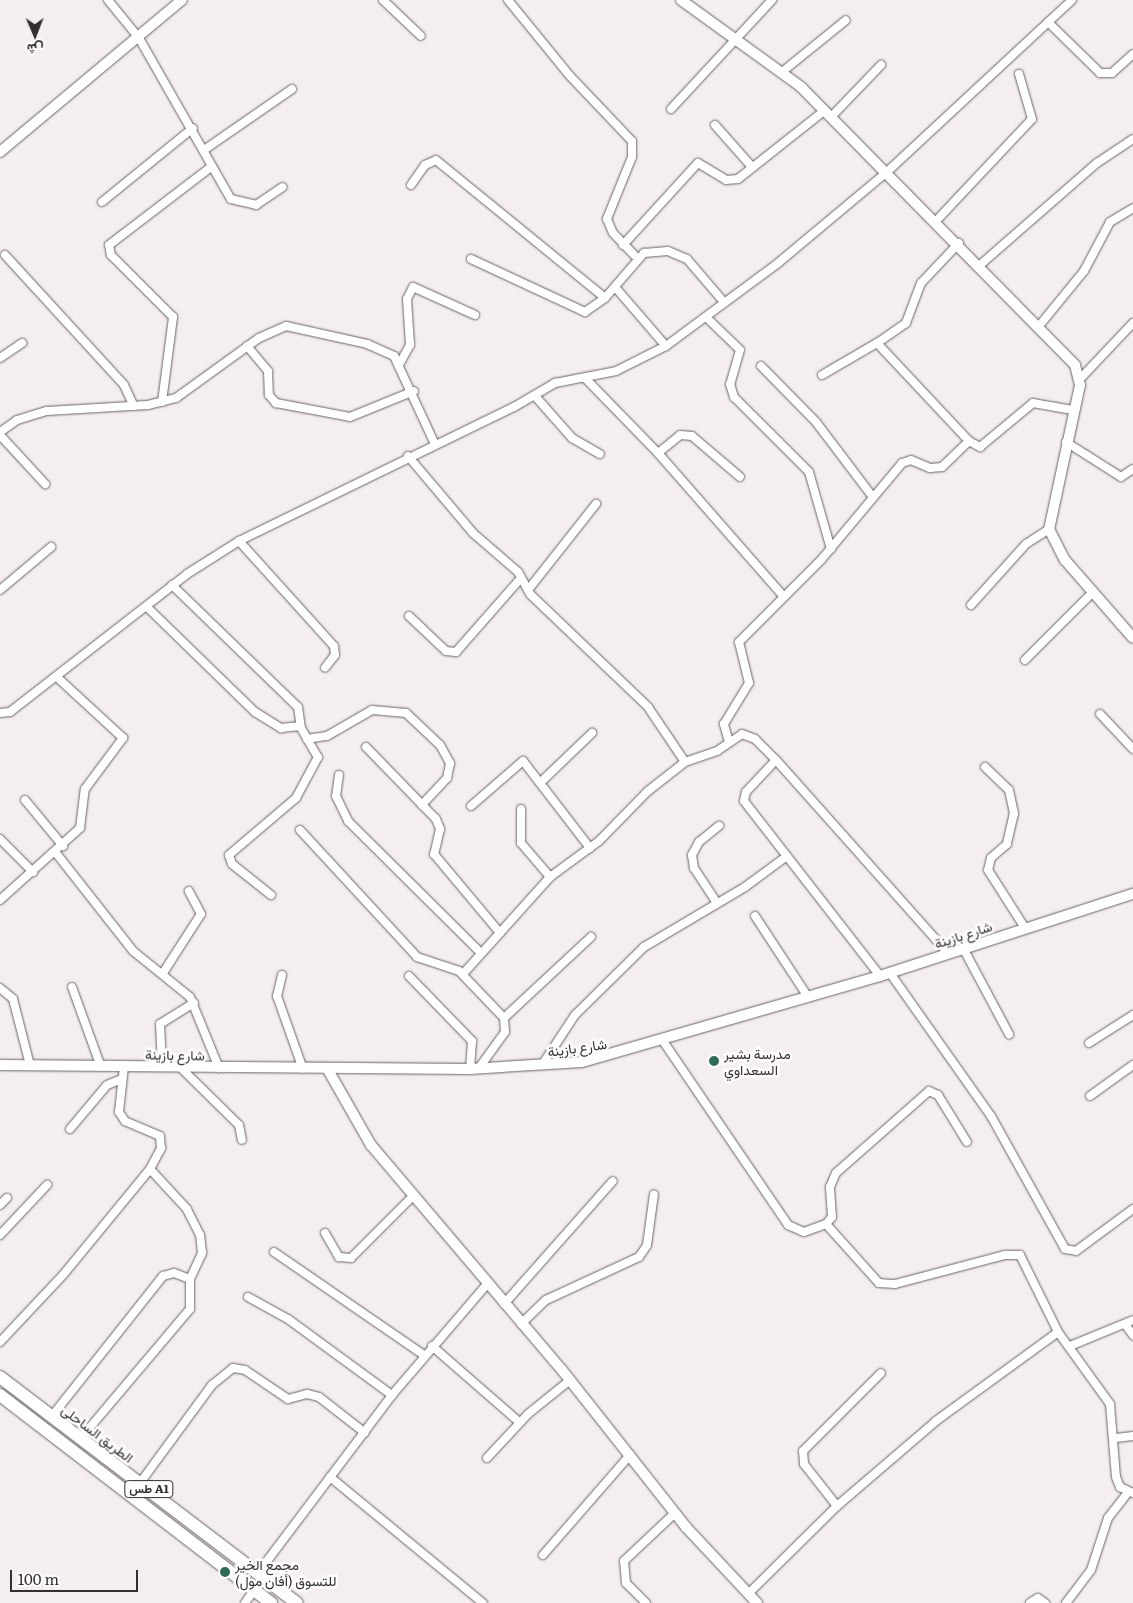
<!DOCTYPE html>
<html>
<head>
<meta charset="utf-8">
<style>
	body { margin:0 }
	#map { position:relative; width:1133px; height:1603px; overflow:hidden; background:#f5eef1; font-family:Literata,Vazirmatn,serif }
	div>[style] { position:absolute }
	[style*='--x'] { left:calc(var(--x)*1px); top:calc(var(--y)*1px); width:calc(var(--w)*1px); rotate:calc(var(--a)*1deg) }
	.roads { filter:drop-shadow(0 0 1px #686265) drop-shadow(0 0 1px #686265) }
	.minor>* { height:8px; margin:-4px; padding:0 4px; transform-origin:4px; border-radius:4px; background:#fff }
	.tertiary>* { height:10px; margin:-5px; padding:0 5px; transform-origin:5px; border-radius:5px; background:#fff }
	.trunk>* { height:12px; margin:-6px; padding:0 6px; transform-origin:6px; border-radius:6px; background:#fff }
	.dots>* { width:14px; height:14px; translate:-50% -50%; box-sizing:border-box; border:2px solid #fffcfd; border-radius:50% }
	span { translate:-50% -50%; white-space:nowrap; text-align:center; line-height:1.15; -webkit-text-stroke:5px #fffcfd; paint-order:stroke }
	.shield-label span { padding:1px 4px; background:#fffcfd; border:1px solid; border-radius:4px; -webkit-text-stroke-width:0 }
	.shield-label { font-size:12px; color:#322f30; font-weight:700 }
	.street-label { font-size:14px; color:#322f30 }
	.poi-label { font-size:14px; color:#322f30 }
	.left { translate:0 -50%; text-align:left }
	.north { position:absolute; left:10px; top:10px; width:50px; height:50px; -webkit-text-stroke:4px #fffcfd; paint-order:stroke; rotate:179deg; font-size:14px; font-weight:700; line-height:20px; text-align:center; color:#322f30 }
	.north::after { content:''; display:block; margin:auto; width:18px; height:22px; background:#322f30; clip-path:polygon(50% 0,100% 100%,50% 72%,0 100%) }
	.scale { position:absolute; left:10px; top:1570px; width:128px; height:22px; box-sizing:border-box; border:2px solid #322f30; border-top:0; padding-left:6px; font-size:15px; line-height:18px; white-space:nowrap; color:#322f30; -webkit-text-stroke:4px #fffcfd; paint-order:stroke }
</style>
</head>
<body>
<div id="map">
	<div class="roads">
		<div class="minor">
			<div style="--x:108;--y:0;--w:49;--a:50.8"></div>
			<div style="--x:139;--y:38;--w:185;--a:60.3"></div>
			<div style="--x:231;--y:199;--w:26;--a:13"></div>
			<div style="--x:256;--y:205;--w:32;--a:-34"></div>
			<div style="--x:383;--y:0;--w:52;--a:43.5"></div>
			<div style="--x:508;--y:0;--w:98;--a:50.8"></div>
			<div style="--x:570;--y:76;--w:90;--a:46.4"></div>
			<div style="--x:632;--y:141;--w:16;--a:90"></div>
			<div style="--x:632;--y:157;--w:67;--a:112"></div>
			<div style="--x:607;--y:219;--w:15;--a:67"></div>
			<div style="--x:613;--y:233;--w:36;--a:46"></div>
			<div style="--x:1048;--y:22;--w:73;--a:44.4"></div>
			<div style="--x:1100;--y:73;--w:12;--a:0"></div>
			<div style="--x:1112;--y:73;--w:28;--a:-42"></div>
			<div style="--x:782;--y:72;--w:82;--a:-39.1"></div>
			<div style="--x:671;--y:109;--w:149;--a:-47.2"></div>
			<div style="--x:832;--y:116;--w:71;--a:-46.1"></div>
			<div style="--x:715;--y:125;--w:56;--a:48.6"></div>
			<div style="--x:204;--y:150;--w:107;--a:-34.7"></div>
			<div style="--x:411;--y:185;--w:24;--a:-55"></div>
			<div style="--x:425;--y:165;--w:12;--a:-24"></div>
			<div style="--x:436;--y:160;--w:218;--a:39.2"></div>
			<div style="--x:102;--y:202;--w:117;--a:-39.1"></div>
			<div style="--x:936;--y:221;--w:140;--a:-46.7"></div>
			<div style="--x:1032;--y:119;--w:47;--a:-106.1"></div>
			<div style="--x:959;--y:243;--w:55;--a:133.5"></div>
			<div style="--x:921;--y:283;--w:43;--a:110.6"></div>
			<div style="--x:906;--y:323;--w:35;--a:145"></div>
			<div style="--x:877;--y:343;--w:134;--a:46.8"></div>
			<div style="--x:623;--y:245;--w:111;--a:-47.6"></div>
			<div style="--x:698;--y:163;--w:33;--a:31"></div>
			<div style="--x:726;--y:180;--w:12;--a:-5"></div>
			<div style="--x:738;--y:179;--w:111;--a:-38.4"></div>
			<div style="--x:5;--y:255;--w:176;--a:47.5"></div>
			<div style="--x:124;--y:385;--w:23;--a:65"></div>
			<div style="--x:471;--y:259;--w:126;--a:24.9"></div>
			<div style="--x:585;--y:312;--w:24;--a:-35"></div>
			<div style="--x:605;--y:298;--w:60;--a:-49.1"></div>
			<div style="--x:644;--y:253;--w:24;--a:-5"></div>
			<div style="--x:668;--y:251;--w:21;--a:23"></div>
			<div style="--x:687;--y:259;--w:55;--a:49.4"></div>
			<div style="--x:980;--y:265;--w:155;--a:-41.1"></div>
			<div style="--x:1097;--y:163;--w:43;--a:-33.7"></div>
			<div style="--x:615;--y:287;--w:78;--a:49.2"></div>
			<div style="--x:706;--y:317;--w:47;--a:44.1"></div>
			<div style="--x:740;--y:350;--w:35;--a:106"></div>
			<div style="--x:730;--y:384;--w:14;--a:73"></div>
			<div style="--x:734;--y:397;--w:106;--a:45"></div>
			<div style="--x:809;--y:472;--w:80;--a:74.1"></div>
			<div style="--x:1039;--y:326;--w:71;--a:-50.7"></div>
			<div style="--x:1084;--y:271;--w:55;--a:-62"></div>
			<div style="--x:1110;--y:222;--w:27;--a:-31"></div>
			<div style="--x:247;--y:346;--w:33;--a:50"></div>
			<div style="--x:268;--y:371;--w:24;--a:88"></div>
			<div style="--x:269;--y:395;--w:11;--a:49"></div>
			<div style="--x:276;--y:403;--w:75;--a:10.7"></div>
			<div style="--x:350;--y:417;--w:69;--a:-22.1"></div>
			<div style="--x:0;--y:358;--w:27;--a:-34"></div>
			<div style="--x:400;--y:363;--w:21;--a:-61"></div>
			<div style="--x:410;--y:345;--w:46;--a:-93.7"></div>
			<div style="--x:407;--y:299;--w:13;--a:-63"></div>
			<div style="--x:413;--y:287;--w:68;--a:24.3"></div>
			<div style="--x:761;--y:366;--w:78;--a:45.5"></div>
			<div style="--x:816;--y:422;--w:93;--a:52.9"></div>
			<div style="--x:822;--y:375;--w:64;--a:-30.2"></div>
			<div style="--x:585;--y:378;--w:105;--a:45.8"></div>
			<div style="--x:658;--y:453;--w:191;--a:48.8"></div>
			<div style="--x:1080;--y:379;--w:77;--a:-46.6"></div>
			<div style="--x:535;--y:396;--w:56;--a:48.6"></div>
			<div style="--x:572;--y:438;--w:32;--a:30"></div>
			<div style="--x:162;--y:402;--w:86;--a:-82.6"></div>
			<div style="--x:173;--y:317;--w:88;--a:-135"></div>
			<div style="--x:111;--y:255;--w:10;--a:-101"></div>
			<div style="--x:109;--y:245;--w:128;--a:-37.4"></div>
			<div style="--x:0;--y:432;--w:21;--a:-35"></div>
			<div style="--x:17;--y:420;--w:31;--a:-17"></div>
			<div style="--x:47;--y:411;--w:101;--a:-3.4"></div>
			<div style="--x:148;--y:405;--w:29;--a:-14"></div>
			<div style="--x:176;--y:398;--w:102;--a:-35.9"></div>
			<div style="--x:259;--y:338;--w:30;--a:-24"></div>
			<div style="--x:286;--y:326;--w:83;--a:12.5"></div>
			<div style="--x:367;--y:344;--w:30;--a:24"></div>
			<div style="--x:394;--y:356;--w:95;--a:65.1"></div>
			<div style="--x:0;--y:435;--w:67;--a:47.4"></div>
			<div style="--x:1066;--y:442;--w:65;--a:32.5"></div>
			<div style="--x:1121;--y:477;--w:14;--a:-34"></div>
			<div style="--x:658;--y:453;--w:28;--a:-39"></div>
			<div style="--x:680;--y:435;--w:12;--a:5"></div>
			<div style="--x:692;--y:436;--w:63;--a:40.5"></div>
			<div style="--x:408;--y:456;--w:101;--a:49.8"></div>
			<div style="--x:473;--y:533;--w:60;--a:40.9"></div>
			<div style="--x:518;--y:572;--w:26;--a:61"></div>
			<div style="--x:531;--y:595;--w:162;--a:43.7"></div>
			<div style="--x:648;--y:707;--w:66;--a:56.1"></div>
			<div style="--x:239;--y:541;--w:142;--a:47.9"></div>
			<div style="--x:334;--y:646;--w:9;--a:84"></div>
			<div style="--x:335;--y:655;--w:16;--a:128"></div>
			<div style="--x:172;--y:585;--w:175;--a:44.1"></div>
			<div style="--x:298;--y:707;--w:21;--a:82"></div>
			<div style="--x:301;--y:728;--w:34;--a:60"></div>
			<div style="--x:318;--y:757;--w:47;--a:118.2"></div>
			<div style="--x:296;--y:798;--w:88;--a:139.6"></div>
			<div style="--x:229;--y:855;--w:9;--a:72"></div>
			<div style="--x:232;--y:864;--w:50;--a:38.5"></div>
			<div style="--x:0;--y:590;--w:67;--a:-40.1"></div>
			<div style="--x:528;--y:590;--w:110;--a:-51.7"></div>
			<div style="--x:971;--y:605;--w:82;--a:-48"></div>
			<div style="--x:1026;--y:544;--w:27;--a:-33"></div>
			<div style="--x:147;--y:607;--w:151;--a:44.2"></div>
			<div style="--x:255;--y:712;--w:31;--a:32"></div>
			<div style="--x:281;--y:728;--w:19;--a:-6"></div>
			<div style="--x:409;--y:616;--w:51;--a:43.4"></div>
			<div style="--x:446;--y:651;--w:10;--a:6"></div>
			<div style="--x:456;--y:652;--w:98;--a:-48.7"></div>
			<div style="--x:1025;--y:660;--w:96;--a:-45"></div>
			<div style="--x:0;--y:713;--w:10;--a:-6"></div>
			<div style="--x:10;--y:712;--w:224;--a:-37.9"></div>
			<div style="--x:187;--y:574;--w:62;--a:-32.4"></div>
			<div style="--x:239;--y:541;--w:306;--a:-26"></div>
			<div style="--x:514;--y:407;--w:48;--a:-30.3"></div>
			<div style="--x:555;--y:383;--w:62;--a:-11.1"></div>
			<div style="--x:616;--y:371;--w:56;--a:-26.6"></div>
			<div style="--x:666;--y:346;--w:139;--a:-36.5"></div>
			<div style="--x:778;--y:263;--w:143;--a:-39.9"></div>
			<div style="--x:888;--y:171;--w:251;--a:-42.9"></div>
			<div style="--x:1100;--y:714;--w:48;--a:46.7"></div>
			<div style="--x:307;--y:739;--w:20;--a:-9"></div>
			<div style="--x:327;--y:736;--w:52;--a:-30"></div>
			<div style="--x:372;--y:710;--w:34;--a:5"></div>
			<div style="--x:406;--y:713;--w:47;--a:43.3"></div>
			<div style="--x:440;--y:745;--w:21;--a:61"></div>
			<div style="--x:450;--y:763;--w:15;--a:101"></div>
			<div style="--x:447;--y:778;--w:37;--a:133"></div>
			<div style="--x:729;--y:742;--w:19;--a:-106"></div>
			<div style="--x:724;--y:724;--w:48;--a:-58.6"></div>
			<div style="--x:749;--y:683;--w:42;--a:-103.7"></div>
			<div style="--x:739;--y:642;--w:116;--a:-45"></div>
			<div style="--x:821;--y:560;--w:126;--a:-50.1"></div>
			<div style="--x:902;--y:463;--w:9;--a:-18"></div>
			<div style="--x:911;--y:460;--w:21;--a:23"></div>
			<div style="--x:930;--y:468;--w:12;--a:-5"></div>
			<div style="--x:942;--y:467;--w:37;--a:-44"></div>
			<div style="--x:969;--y:441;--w:13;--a:29"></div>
			<div style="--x:980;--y:447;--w:69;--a:-39.7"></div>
			<div style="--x:1033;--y:403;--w:40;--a:10"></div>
			<div style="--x:366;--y:747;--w:100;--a:45.8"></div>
			<div style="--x:436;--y:819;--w:11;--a:68"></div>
			<div style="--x:440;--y:829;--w:26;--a:103"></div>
			<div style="--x:434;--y:854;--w:103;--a:50.1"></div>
			<div style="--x:776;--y:760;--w:44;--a:133.2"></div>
			<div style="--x:746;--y:792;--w:9;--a:103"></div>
			<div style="--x:744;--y:801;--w:222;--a:52.1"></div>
			<div style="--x:985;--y:767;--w:33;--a:44"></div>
			<div style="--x:1009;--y:790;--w:24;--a:78"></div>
			<div style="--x:1014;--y:813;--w:32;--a:103"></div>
			<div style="--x:1007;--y:844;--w:21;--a:139"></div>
			<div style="--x:991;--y:858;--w:12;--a:104"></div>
			<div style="--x:988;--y:870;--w:69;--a:57.5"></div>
			<div style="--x:339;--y:775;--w:21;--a:98"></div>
			<div style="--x:336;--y:796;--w:28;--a:64"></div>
			<div style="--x:348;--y:821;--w:187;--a:44.8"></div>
			<div style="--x:541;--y:782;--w:71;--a:-43.9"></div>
			<div style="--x:25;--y:800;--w:60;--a:50.4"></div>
			<div style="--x:471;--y:806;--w:69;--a:-40.9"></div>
			<div style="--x:523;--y:761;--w:110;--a:52.4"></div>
			<div style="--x:521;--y:809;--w:34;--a:90"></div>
			<div style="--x:521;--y:843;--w:45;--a:49.5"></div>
			<div style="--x:300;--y:830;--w:173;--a:47.3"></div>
			<div style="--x:417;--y:957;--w:44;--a:18.4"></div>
			<div style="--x:459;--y:971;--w:65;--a:46.2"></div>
			<div style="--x:504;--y:1018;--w:14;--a:86"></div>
			<div style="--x:505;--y:1032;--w:44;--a:125.8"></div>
			<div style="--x:0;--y:839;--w:47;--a:45"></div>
			<div style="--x:56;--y:853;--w:125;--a:51.8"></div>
			<div style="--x:133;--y:951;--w:73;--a:38.9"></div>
			<div style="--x:190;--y:997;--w:77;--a:67.8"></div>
			<div style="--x:0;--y:900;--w:108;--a:-42"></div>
			<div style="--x:80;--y:828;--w:39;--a:-83"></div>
			<div style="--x:85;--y:789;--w:64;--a:-53.3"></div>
			<div style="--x:123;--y:738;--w:90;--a:-137.3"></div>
			<div style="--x:717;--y:903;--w:42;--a:-123.3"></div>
			<div style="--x:694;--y:868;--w:13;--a:-99"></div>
			<div style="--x:692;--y:855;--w:15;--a:-62"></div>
			<div style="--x:699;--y:842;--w:26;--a:-39"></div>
			<div style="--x:755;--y:916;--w:97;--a:56.8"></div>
			<div style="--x:963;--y:948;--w:98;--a:61.9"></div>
			<div style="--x:163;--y:973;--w:70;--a:-57.2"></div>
			<div style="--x:201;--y:914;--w:26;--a:-118"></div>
			<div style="--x:890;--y:973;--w:175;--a:54.8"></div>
			<div style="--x:991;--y:1116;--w:152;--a:60.9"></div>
			<div style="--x:1065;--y:1249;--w:11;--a:10"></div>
			<div style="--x:1076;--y:1251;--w:71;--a:-36.4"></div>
			<div style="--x:463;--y:974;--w:130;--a:-48.1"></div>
			<div style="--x:550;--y:877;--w:61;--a:-36.3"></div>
			<div style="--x:599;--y:841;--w:70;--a:-45.6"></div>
			<div style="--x:648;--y:791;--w:47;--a:-38.1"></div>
			<div style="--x:685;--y:762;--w:34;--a:-19"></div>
			<div style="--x:717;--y:751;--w:30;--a:-34"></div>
			<div style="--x:742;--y:734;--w:14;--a:21"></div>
			<div style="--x:755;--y:739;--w:30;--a:45"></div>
			<div style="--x:776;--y:760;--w:259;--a:48.3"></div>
			<div style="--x:282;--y:975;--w:22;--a:103"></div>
			<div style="--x:277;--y:996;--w:77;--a:70.4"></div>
			<div style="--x:409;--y:976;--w:91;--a:45.9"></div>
			<div style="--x:472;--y:1041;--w:28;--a:94"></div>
			<div style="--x:72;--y:987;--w:85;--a:70.1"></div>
			<div style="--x:0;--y:988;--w:17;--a:40"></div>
			<div style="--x:13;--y:999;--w:68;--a:75.6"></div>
			<div style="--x:504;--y:1018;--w:119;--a:-43"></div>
			<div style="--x:663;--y:1041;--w:222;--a:55.8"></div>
			<div style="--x:788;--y:1225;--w:17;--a:24"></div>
			<div style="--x:804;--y:1232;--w:23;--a:-20"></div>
			<div style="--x:826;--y:1224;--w:79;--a:48.1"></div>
			<div style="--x:879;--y:1283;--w:16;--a:4"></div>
			<div style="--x:895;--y:1284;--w:114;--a:-14.8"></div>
			<div style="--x:1005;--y:1255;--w:15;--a:0"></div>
			<div style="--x:1020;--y:1255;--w:86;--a:63.7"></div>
			<div style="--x:1058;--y:1332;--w:89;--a:54.2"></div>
			<div style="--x:1110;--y:1404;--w:73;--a:85.3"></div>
			<div style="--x:1116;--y:1477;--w:11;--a:68"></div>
			<div style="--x:1120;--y:1487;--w:14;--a:25"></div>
			<div style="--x:1089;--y:1043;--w:52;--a:-32.5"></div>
			<div style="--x:542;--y:1065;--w:60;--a:-56.6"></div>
			<div style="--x:575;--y:1015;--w:97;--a:-44.6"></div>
			<div style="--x:644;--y:947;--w:117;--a:-30.7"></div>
			<div style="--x:745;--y:887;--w:52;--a:-36.4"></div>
			<div style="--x:162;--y:1066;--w:42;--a:-92.7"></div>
			<div style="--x:160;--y:1024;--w:40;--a:-32"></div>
			<div style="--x:181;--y:1068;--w:81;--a:44.5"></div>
			<div style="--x:239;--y:1125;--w:15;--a:79"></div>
			<div style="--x:1090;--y:1096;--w:53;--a:-35.8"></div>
			<div style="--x:70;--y:1129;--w:57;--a:-49.9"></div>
			<div style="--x:107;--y:1085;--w:16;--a:-22"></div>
			<div style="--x:0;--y:1205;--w:10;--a:-45"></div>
			<div style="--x:826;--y:1224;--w:9;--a:-49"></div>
			<div style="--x:832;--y:1217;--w:30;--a:-94"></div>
			<div style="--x:830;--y:1187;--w:15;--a:-67"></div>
			<div style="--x:836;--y:1173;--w:124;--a:-41.4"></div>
			<div style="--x:929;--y:1091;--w:10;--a:24"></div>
			<div style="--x:938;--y:1095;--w:55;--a:58.3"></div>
			<div style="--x:325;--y:1233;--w:28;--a:60"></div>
			<div style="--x:339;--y:1257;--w:12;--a:5"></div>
			<div style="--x:351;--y:1258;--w:88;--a:-45"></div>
			<div style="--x:0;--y:1235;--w:69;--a:-46.8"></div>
			<div style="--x:274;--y:1252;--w:182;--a:34.5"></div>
			<div style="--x:248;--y:1297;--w:46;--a:28.8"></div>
			<div style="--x:288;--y:1319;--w:129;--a:36.2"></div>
			<div style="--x:504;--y:1304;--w:164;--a:-48.5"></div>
			<div style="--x:521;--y:1324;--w:35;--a:-44"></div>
			<div style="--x:546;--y:1300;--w:102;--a:-24.8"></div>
			<div style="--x:639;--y:1257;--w:14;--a:-56"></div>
			<div style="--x:647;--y:1245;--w:51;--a:-82.2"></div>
			<div style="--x:1125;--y:1324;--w:14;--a:54"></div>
			<div style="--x:0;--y:1342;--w:92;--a:-46.8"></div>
			<div style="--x:63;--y:1275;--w:137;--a:-50.6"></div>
			<div style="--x:150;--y:1169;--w:24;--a:-62"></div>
			<div style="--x:161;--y:1148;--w:12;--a:-95"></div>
			<div style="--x:160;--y:1136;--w:38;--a:-157"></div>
			<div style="--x:125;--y:1121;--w:11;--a:-124"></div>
			<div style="--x:119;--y:1112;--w:45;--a:-83.7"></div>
			<div style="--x:432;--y:1346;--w:116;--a:41.1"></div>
			<div style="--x:1070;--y:1346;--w:68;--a:-22.4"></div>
			<div style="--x:52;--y:1416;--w:179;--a:-51.6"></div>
			<div style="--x:163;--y:1276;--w:11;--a:-15"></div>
			<div style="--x:174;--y:1273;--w:17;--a:21"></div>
			<div style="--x:81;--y:1438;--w:169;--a:-49.8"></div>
			<div style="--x:190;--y:1309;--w:30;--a:-90"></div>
			<div style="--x:190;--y:1279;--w:29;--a:-65"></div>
			<div style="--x:202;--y:1253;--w:18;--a:-96"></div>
			<div style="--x:200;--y:1235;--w:29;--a:-117"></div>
			<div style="--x:187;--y:1209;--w:54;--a:-132.8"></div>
			<div style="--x:1116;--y:1438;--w:17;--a:-7"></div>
			<div style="--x:487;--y:1458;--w:60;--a:-47"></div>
			<div style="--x:528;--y:1414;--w:54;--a:-39"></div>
			<div style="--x:330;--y:1477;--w:198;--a:39.5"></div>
			<div style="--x:140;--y:1483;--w:122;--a:-53.7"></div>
			<div style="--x:212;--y:1385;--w:27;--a:-39"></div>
			<div style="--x:233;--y:1368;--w:12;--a:9"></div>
			<div style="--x:245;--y:1370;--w:52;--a:34"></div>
			<div style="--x:288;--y:1399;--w:20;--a:-15"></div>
			<div style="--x:307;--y:1394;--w:12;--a:14"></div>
			<div style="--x:319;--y:1397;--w:58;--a:38"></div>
			<div style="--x:837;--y:1506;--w:130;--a:-40.6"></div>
			<div style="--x:936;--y:1421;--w:151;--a:-36.1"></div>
			<div style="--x:543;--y:1555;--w:133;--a:-49"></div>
			<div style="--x:258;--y:1573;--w:223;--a:-53"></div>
			<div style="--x:392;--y:1395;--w:146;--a:-49.4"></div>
			<div style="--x:748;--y:1594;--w:125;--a:-44.7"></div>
			<div style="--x:837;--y:1506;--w:53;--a:-128.2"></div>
			<div style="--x:804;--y:1464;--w:13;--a:-94"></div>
			<div style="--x:803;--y:1451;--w:110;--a:-45"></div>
			<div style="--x:245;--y:1603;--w:16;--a:-55"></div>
			<div style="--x:646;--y:1603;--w:28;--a:-135"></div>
			<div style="--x:626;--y:1583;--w:22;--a:-95"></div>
			<div style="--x:624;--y:1561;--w:70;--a:-43.3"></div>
			<div style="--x:1030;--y:1603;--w:9;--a:-32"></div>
			<div style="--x:1038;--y:1598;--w:9;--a:36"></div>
			<div style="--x:1066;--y:1603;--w:41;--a:-52.9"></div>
			<div style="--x:1091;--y:1570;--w:55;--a:-71.9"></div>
			<div style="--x:1108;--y:1518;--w:33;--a:-52"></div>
		</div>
		<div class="tertiary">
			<div style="--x:681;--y:0;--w:148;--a:35.9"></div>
			<div style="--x:801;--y:87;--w:390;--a:45.4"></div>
			<div style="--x:1075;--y:365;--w:21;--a:76"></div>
			<div style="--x:1080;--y:385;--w:147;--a:102.1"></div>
			<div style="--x:1049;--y:529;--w:35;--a:63"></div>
			<div style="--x:1065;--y:560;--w:103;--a:48.9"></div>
			<div style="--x:0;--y:152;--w:237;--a:-39.9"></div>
			<div style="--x:0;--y:1065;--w:470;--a:0.5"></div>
			<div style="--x:470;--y:1069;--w:112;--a:-3.6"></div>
			<div style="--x:582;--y:1062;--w:310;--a:-16.1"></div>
			<div style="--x:880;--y:976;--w:266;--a:-18"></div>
			<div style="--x:327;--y:1068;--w:89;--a:60.3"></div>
			<div style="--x:371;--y:1145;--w:295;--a:49.7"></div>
			<div style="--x:562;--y:1370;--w:200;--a:51.7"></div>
			<div style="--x:686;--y:1527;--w:104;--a:46.9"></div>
		</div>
		<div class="trunk">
			<div style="--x:0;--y:1377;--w:373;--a:37.3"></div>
			<div style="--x:0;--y:1395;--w:342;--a:37.5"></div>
		</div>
	</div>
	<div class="dots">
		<div style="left:714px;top:1061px;background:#2e6b57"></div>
		<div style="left:225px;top:1572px;background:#2e6b57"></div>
	</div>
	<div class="shield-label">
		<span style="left:149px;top:1489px">طس A1</span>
	</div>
	<div class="street-label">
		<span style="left:963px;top:934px;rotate:-18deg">شارع بازينة</span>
		<span style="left:577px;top:1047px;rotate:-8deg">شارع بازينة</span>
		<span style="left:175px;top:1054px;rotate:1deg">شارع بازينة</span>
		<span style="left:98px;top:1433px;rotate:37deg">الطريق الساحلى</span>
	</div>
	<div class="poi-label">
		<span class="left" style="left:724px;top:1061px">مدرسة بشير<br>السعداوي</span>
		<span class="left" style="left:235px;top:1572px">مجمع الخير<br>للتسوق (أفان مول)</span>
	</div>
	<div class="north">ش</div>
	<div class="scale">100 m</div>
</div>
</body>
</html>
